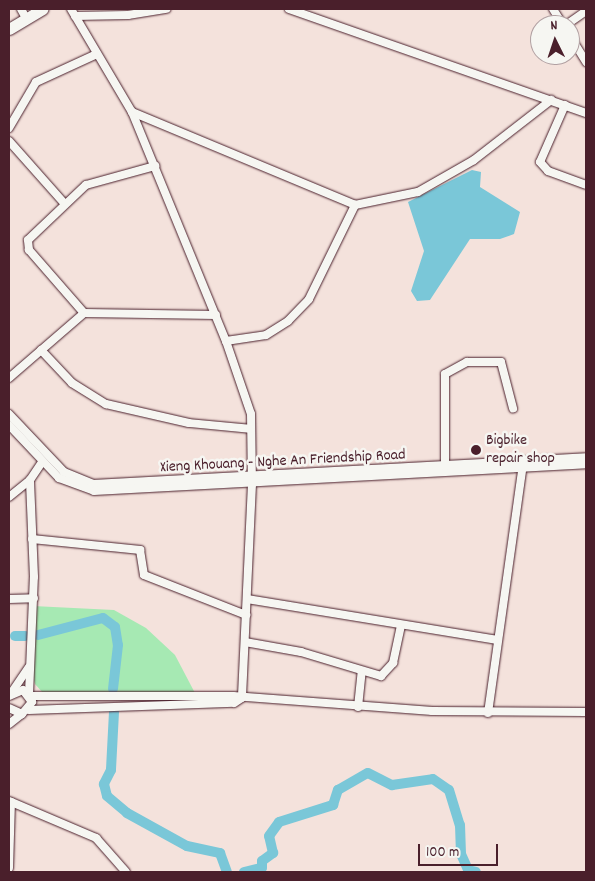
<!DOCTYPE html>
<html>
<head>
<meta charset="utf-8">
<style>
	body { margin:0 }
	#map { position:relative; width:595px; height:881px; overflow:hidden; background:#f4e2dc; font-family:Dekko,sans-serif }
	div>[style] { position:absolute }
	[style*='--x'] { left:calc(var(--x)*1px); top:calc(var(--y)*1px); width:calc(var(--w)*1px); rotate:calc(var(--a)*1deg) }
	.green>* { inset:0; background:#a6e9b3 }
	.water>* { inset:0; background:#7ac7d8 }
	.river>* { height:10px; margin:-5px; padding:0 5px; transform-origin:5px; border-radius:5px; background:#7ac7d8 }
	.roads { filter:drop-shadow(0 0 1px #4a1f2b) drop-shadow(0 0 1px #4a1f2b) }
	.minor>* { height:8px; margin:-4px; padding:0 4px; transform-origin:4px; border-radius:4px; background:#f6f6f2 }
	.highway>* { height:11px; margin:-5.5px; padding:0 5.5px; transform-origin:5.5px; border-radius:5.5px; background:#f6f6f2 }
	.dots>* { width:14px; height:14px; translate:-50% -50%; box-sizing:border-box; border:2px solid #f6f6f2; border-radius:50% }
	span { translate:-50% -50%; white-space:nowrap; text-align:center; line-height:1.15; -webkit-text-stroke:5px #f6f6f2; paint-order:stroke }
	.poi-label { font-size:16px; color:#4a1f2b }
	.left { translate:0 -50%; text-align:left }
	.street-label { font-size:16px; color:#4a1f2b }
	.frame { position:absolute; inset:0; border:10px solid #4a1f2b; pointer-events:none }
	.north { position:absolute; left:530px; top:15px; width:50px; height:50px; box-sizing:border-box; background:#f6f6f2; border:1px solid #b1a0a2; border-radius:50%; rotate:356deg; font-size:14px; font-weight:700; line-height:20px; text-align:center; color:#4a1f2b }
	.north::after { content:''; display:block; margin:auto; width:18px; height:22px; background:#4a1f2b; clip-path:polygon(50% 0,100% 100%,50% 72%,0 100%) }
	.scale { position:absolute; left:418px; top:844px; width:80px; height:22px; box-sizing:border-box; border:2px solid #4a1f2b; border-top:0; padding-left:6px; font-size:15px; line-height:18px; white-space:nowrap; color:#4a1f2b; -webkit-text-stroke:4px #f6f6f2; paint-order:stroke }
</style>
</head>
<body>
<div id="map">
	<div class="green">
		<div style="clip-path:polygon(33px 606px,114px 610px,146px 628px,175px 655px,196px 695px,43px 693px,35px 684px,30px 665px)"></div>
	</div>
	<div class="water">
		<div style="clip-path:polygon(472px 170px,481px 172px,480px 187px,520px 212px,514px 234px,500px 239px,470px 239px,430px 300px,417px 301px,411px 291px,424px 251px,408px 202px)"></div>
	</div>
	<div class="river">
		<div style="--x:38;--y:635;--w:67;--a:-14.7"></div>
		<div style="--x:103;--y:618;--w:15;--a:37"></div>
		<div style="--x:115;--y:627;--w:18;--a:81"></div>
		<div style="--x:118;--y:645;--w:44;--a:96.5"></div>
		<div style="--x:15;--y:636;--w:10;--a:0"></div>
		<div style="--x:114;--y:712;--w:58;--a:93"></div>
		<div style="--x:111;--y:770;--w:16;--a:117"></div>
		<div style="--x:104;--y:784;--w:12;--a:76"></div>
		<div style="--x:107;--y:796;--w:26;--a:40"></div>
		<div style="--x:127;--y:813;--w:68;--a:28.8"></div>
		<div style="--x:187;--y:846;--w:34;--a:12"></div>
		<div style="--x:220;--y:853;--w:20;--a:70"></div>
		<div style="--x:244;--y:872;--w:18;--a:-13"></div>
		<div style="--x:262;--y:868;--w:7;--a:-90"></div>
		<div style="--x:262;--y:861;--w:14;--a:-36"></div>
		<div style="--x:273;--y:853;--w:17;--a:-103"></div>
		<div style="--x:269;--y:836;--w:17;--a:-54"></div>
		<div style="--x:279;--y:822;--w:57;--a:-17.5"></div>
		<div style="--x:333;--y:805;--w:16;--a:-72"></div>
		<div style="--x:338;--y:790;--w:34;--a:-30"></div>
		<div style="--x:368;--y:773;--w:27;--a:27"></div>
		<div style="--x:392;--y:785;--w:41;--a:-8.3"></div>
		<div style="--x:433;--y:779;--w:19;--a:35"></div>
		<div style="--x:449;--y:790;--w:37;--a:73"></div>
		<div style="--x:460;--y:825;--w:29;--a:88"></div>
		<div style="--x:461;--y:854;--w:17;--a:66"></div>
		<div style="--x:468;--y:870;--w:8;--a:14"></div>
	</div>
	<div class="roads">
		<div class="minor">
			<div style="--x:21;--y:9;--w:10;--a:61"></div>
			<div style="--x:71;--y:9;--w:120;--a:59.4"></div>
			<div style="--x:132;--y:112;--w:248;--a:67.7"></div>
			<div style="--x:226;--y:341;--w:77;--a:71.1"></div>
			<div style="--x:251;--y:414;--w:70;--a:89.2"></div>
			<div style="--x:252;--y:484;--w:214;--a:92.7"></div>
			<div style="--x:289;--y:9;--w:315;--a:19.3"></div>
			<div style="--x:553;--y:9;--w:19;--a:58"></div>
			<div style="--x:75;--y:16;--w:53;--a:-1.1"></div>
			<div style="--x:128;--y:15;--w:39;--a:-9"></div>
			<div style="--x:566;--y:25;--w:24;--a:-35"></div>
			<div style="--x:570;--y:36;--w:31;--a:58"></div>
			<div style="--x:565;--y:105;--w:62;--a:113.7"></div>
			<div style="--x:540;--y:162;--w:12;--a:48"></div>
			<div style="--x:548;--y:171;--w:40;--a:20.2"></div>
			<div style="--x:132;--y:112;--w:242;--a:22.6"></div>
			<div style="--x:9;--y:128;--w:53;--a:-59.6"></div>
			<div style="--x:36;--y:82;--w:67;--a:-24.7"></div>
			<div style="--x:9;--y:141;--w:84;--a:48.4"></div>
			<div style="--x:84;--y:313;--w:84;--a:-131.1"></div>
			<div style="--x:29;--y:250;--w:10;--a:-96"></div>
			<div style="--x:28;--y:240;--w:80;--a:-43.5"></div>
			<div style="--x:86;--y:185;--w:72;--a:-15.4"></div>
			<div style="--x:226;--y:341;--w:40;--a:-8.5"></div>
			<div style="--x:266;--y:335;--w:26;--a:-32"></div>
			<div style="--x:288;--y:321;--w:30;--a:-46"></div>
			<div style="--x:309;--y:299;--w:105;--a:-63.9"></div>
			<div style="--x:355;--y:205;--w:64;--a:-11.7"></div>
			<div style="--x:418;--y:192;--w:64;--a:-29.7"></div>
			<div style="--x:474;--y:160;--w:98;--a:-37.9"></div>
			<div style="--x:41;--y:350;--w:45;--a:46.8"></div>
			<div style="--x:72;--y:383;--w:40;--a:32"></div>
			<div style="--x:106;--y:404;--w:85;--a:12.9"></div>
			<div style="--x:189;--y:423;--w:62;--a:5.5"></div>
			<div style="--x:9;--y:378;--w:99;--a:-40.9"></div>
			<div style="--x:84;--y:313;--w:132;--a:0.9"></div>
			<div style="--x:9;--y:414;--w:80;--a:46.5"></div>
			<div style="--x:64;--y:472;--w:31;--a:22"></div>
			<div style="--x:93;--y:484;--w:494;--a:-3.1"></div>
			<div style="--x:9;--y:425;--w:73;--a:46.7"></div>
			<div style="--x:59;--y:478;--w:37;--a:20"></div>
			<div style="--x:94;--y:491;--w:493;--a:-3.1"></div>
			<div style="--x:445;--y:466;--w:92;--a:-90"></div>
			<div style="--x:445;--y:374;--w:25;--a:-29"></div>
			<div style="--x:467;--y:362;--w:34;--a:0"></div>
			<div style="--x:501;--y:362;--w:48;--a:75.4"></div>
			<div style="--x:9;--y:497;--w:27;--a:-39"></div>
			<div style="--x:32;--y:539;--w:109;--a:5.8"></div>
			<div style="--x:140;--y:550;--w:25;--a:81"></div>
			<div style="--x:144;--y:575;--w:110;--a:21.4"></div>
			<div style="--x:9;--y:599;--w:25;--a:-2"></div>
			<div style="--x:247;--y:599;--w:254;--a:9.3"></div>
			<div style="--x:245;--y:642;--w:57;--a:10.1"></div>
			<div style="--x:301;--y:652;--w:84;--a:16.7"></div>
			<div style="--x:381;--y:676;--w:18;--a:-47"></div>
			<div style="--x:393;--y:663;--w:38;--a:-78"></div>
			<div style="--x:12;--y:692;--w:30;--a:-56"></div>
			<div style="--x:29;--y:694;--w:117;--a:-87.6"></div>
			<div style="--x:34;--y:577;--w:97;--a:-92.4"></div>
			<div style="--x:30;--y:480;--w:22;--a:-56"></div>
			<div style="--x:9;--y:696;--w:15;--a:-23"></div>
			<div style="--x:23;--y:690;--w:15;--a:53"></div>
			<div style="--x:32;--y:702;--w:16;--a:130"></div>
			<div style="--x:22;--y:714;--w:14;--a:-155"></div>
			<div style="--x:30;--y:696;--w:203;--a:0"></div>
			<div style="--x:233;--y:696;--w:200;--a:4.3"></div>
			<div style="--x:432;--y:711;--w:154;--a:0.4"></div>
			<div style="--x:358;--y:707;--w:36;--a:-84"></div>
			<div style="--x:29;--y:710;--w:205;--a:-2"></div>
			<div style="--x:234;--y:703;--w:9;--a:-32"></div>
			<div style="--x:488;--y:713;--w:250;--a:-82"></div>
			<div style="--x:9;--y:724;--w:16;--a:-38"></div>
			<div style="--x:9;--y:801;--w:95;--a:23"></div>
			<div style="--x:96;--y:838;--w:45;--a:48.6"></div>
			<div style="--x:9;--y:868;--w:66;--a:-88.3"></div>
		</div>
		<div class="highway">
			<div style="--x:9;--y:29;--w:39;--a:-31"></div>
		</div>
	</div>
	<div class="dots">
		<div style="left:476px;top:450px;background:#4a1f2b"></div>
	</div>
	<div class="poi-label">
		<span class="left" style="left:486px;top:450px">Bigbike<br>repair shop</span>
	</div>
	<div class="street-label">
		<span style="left:283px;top:462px;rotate:-3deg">Xieng Khouang - Nghe An Friendship Road</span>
	</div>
	<div class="frame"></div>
	<div class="north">N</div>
	<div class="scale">100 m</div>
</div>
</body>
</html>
